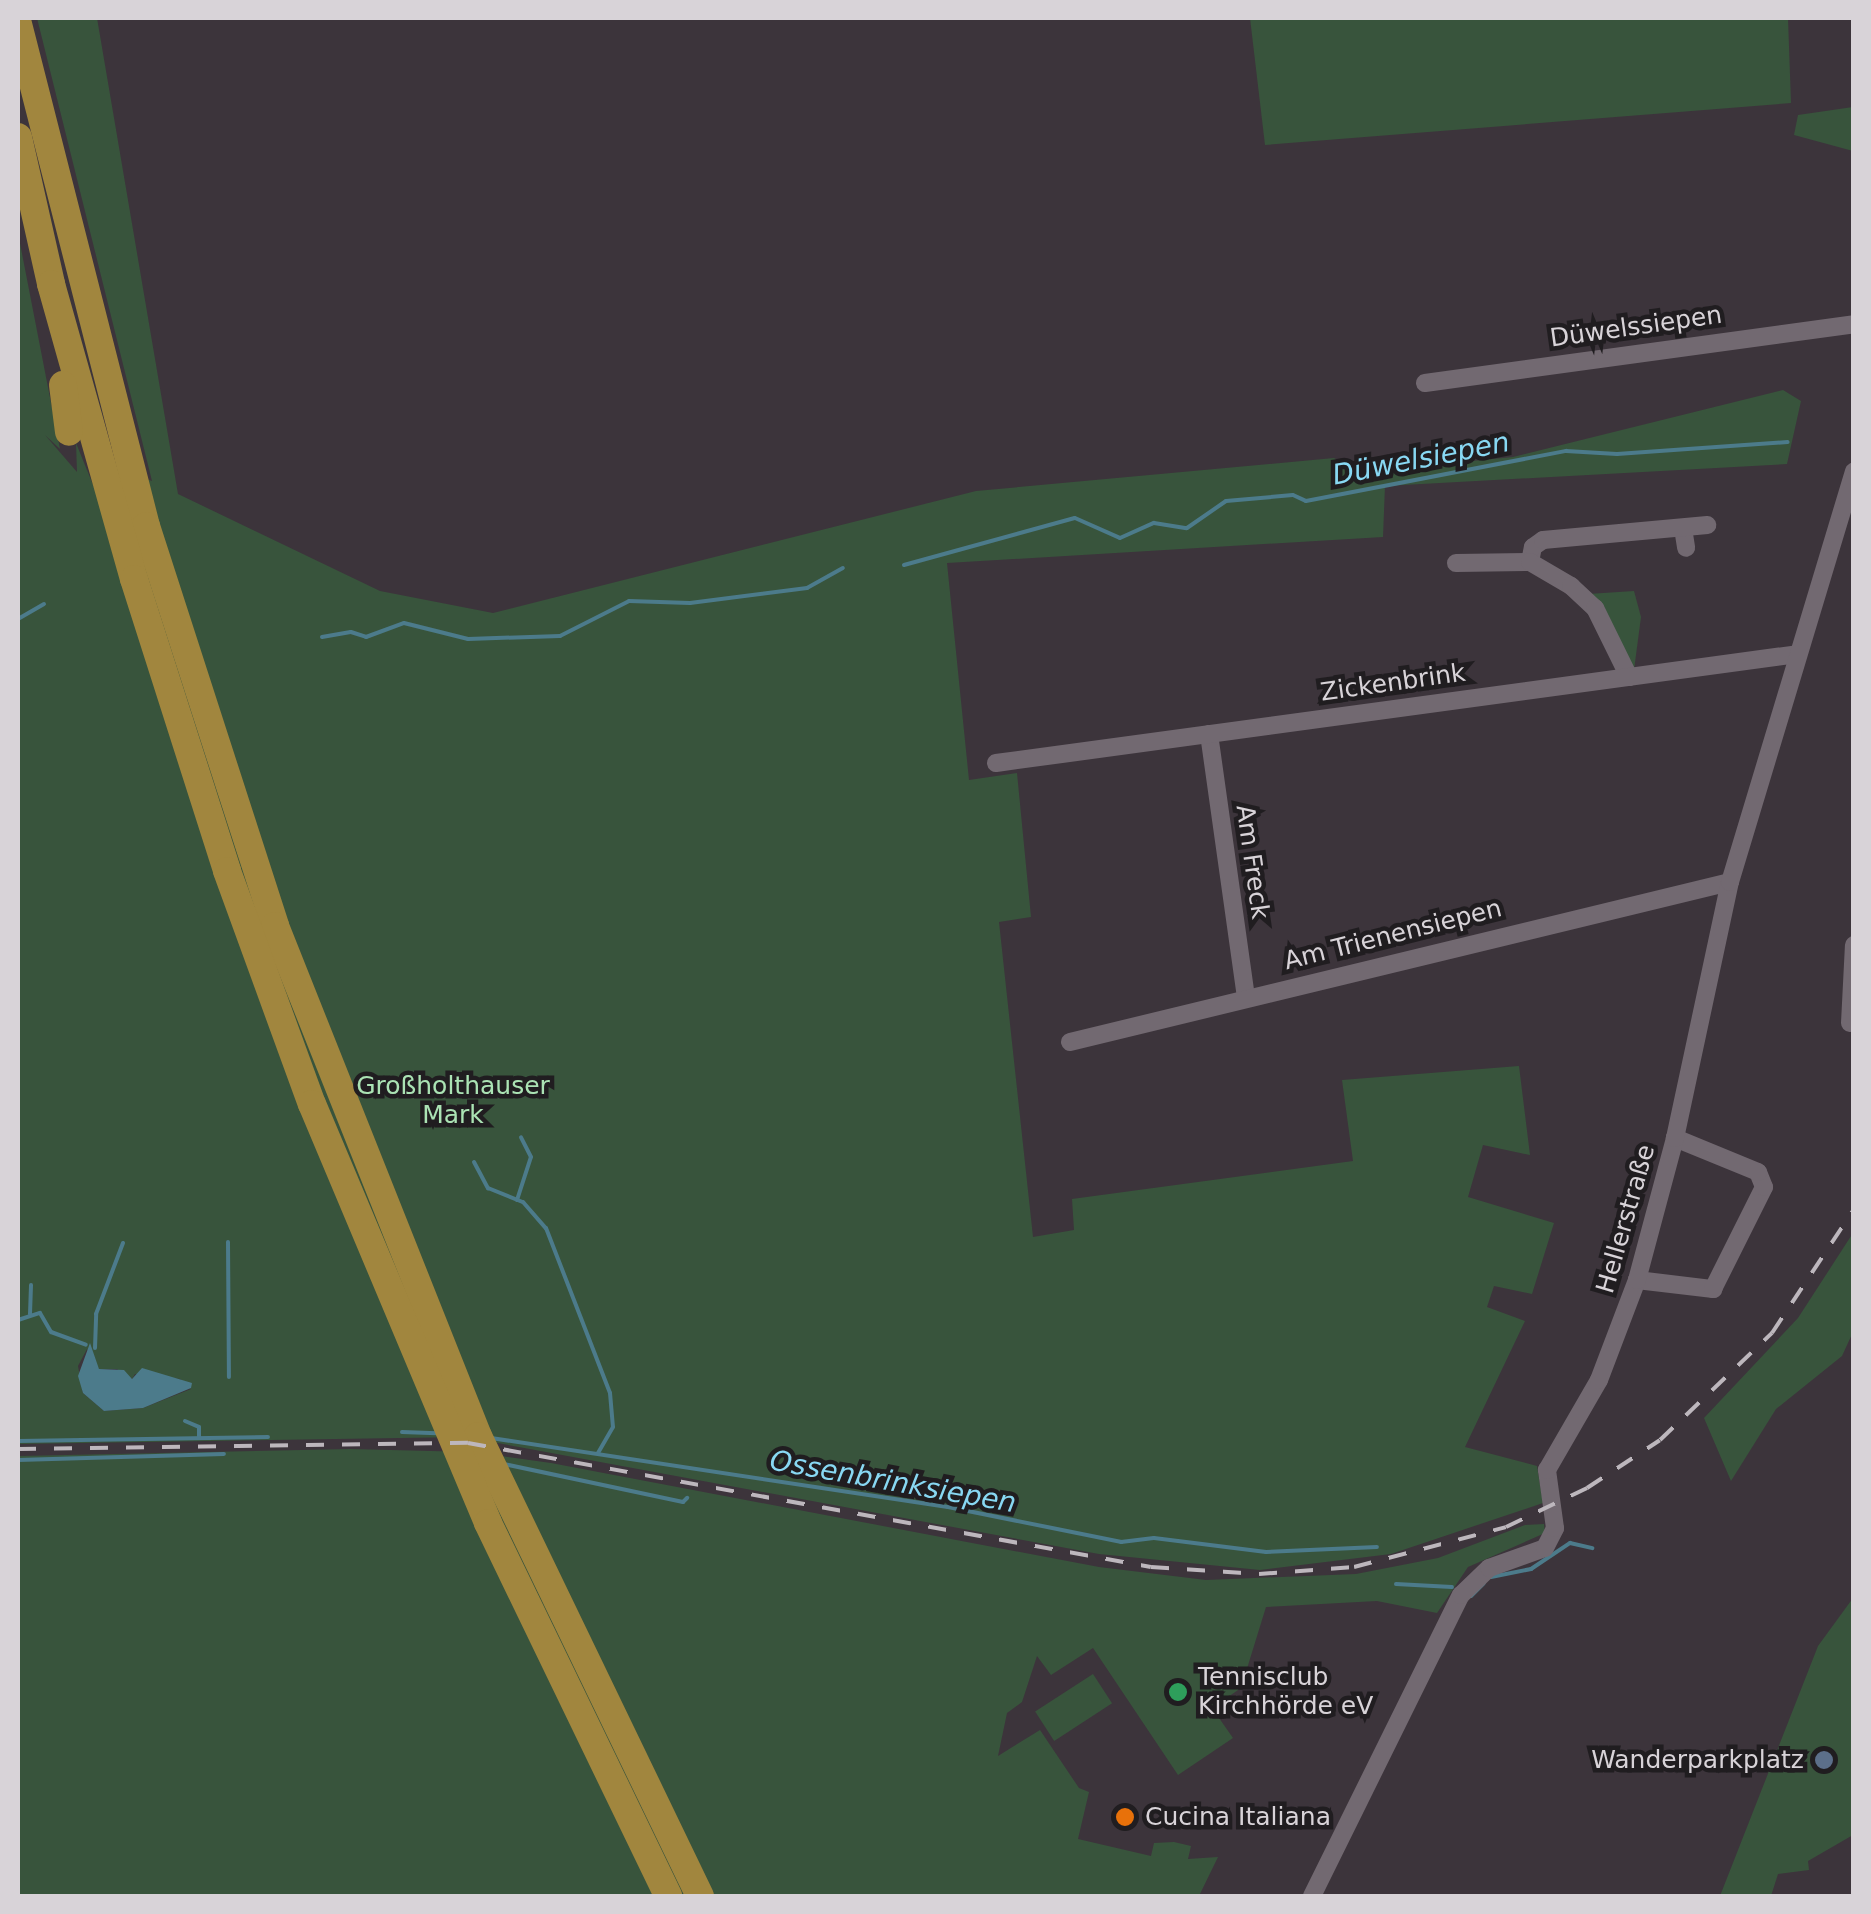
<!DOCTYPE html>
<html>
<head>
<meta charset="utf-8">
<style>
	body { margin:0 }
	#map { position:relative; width:1871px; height:1914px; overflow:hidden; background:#3c343b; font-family:"DejaVu Sans",sans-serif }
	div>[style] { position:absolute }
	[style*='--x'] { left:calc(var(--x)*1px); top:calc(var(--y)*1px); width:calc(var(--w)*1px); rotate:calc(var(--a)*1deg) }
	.green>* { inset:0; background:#38543c; transform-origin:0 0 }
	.water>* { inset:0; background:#4c7b8b }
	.stream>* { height:4px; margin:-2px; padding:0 2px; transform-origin:2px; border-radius:2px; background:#4c7b8b }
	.minor>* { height:18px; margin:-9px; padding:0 9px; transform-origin:9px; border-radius:9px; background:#726971 }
	.highway>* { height:28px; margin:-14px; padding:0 14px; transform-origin:14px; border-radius:14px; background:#a1863e }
	.rail>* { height:4px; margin-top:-2px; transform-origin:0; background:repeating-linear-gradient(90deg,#bdb7bd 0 18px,transparent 0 36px) }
	.dots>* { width:28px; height:28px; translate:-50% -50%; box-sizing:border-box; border:5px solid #201d20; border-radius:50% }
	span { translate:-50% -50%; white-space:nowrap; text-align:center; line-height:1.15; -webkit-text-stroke:9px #201d20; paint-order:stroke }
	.street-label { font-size:25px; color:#d8d3d8 }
	.park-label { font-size:25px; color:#abe3b4 }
	.poi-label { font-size:25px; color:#d8d3d8 }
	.left { translate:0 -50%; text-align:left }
	.right { translate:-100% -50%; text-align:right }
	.water-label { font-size:28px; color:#88d8f3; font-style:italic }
	.frame { position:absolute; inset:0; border:20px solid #d8d3d8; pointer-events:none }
</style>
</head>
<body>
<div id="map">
	<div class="green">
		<div style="clip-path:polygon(evenodd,37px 18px,97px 18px,178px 494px,380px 591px,493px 613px,976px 491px,1334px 458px,1358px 472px,1513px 457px,1783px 390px,1801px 401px,1787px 464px,1385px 486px,1383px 537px,947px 563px,969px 780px,1017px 773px,1031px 917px,999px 922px,1033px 1237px,1074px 1230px,1072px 1199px,1353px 1161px,1342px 1080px,1519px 1066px,1530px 1155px,1483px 1145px,1468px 1197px,1554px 1223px,1532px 1294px,1494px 1286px,1487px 1307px,1525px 1321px,1465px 1447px,1537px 1466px,1543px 1503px,1391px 1554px,1260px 1570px,1099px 1554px,465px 1437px,18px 1444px,18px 233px,60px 449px,45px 435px,77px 472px,76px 443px,98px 497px,139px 476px,152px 481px,37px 18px,87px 1349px,99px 1369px,117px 1369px,132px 1379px,135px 1374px,180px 1379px,191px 1389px,143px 1408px,104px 1411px,83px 1393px,78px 1366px,87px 1349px)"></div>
		<div style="clip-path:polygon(1250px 18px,1788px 18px,1791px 103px,1265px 145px)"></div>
		<div style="clip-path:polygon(1853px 107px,1853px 151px,1794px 135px,1798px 115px)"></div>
		<div style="clip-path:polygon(1634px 591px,1641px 617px,1634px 670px,1588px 594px)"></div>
		<div style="clip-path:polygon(1853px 1233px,1853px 1332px,1842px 1356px,1776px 1409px,1731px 1481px,1704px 1418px,1798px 1318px)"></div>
		<div style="clip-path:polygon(350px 1449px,471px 1452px,551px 1463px,1099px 1567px,1206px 1580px,1356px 1574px,1438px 1558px,1525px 1525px,1544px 1524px,1545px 1533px,1468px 1567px,1437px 1613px,1377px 1601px,1266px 1607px,1241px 1688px,1212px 1708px,1233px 1738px,1178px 1775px,1093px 1648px,1051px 1675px,1037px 1656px,1022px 1702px,1007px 1713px,998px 1756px,1040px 1730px,1079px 1788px,1089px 1792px,1078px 1839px,1151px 1856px,1154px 1843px,1174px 1842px,1191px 1846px,1188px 1859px,1218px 1857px,1199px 1896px,18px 1896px,18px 1456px)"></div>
		<div style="clip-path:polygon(1853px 1598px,1853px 1835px,1808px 1861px,1809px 1870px,1778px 1874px,1771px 1896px,1720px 1896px,1818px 1646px)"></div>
		<div style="left:1093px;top:1674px;width:35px;height:69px;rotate:57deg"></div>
	</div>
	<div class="water">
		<div style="clip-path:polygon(90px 1343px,99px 1369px,124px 1370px,132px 1379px,142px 1368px,192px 1383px,191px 1388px,143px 1408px,104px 1411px,83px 1393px,78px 1376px)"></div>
	</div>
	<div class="stream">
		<div style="--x:904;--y:565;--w:177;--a:-15.4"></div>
		<div style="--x:1075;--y:518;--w:49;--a:24"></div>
		<div style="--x:1120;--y:538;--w:37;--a:-24"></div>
		<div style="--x:1154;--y:523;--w:33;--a:9"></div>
		<div style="--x:1187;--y:528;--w:47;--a:-34.7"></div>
		<div style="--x:1226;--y:501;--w:67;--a:-5.1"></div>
		<div style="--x:1293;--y:495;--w:14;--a:25"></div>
		<div style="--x:1306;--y:501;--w:265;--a:-10.9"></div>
		<div style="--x:1566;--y:451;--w:51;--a:3.4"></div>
		<div style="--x:1617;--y:454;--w:171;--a:-4"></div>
		<div style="--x:18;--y:619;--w:30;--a:-30"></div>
		<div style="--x:322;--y:637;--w:29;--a:-10"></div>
		<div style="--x:351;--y:632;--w:16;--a:18"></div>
		<div style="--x:366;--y:637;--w:40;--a:-20.2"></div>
		<div style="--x:404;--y:623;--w:66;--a:14"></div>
		<div style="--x:468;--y:639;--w:92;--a:-1.9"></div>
		<div style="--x:560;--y:636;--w:77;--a:-26.9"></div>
		<div style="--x:629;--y:601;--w:61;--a:1.9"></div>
		<div style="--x:690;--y:603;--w:118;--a:-7.3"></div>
		<div style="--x:807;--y:588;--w:41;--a:-29.1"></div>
		<div style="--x:474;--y:1162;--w:30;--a:62"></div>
		<div style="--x:488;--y:1188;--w:38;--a:22"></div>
		<div style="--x:523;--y:1202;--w:35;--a:49"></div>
		<div style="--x:546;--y:1228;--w:177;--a:68.8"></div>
		<div style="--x:610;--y:1393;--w:34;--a:85"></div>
		<div style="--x:613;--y:1427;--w:30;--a:120"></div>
		<div style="--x:517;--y:1200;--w:45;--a:-72"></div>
		<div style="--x:531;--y:1157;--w:22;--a:-117"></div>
		<div style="--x:228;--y:1242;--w:135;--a:89.6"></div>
		<div style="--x:30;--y:1314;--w:29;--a:-88"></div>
		<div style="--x:18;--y:1320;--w:23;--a:-18"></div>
		<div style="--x:40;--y:1313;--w:22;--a:60"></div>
		<div style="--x:51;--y:1332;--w:37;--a:20"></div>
		<div style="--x:95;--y:1348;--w:34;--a:-88"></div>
		<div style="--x:96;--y:1314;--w:76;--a:-69.2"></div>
		<div style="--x:185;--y:1421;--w:15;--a:23"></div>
		<div style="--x:199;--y:1427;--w:11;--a:90"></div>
		<div style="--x:402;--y:1432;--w:35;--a:2"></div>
		<div style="--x:491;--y:1438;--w:462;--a:8.6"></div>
		<div style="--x:948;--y:1507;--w:177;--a:11.4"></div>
		<div style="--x:1121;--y:1542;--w:33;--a:-7"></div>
		<div style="--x:1154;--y:1538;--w:113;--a:7.1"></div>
		<div style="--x:1266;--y:1552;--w:111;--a:-2.6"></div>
		<div style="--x:18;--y:1441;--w:250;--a:-0.9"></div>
		<div style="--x:18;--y:1460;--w:206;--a:-1.7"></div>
		<div style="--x:504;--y:1464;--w:183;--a:12"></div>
		<div style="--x:683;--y:1502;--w:6;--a:-45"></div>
		<div style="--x:1491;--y:1577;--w:41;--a:-11.3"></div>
		<div style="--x:1531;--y:1569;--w:47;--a:-33.7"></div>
		<div style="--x:1570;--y:1543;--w:23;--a:13"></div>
		<div style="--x:1396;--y:1584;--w:56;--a:3.1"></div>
		<div style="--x:1471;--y:1596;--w:18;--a:-45"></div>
	</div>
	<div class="minor">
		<div style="--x:1425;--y:383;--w:433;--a:-7.8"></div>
		<div style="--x:1683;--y:528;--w:20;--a:81"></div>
		<div style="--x:1530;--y:562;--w:15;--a:-79"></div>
		<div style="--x:1533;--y:547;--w:12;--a:-35"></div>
		<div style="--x:1543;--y:540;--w:165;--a:-5.2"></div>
		<div style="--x:1456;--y:563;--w:74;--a:-0.8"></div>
		<div style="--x:1530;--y:562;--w:48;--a:30.3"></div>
		<div style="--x:1571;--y:586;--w:33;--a:43"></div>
		<div style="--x:1595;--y:608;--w:77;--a:63.8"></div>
		<div style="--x:1209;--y:734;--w:267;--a:82"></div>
		<div style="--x:996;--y:763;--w:809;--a:-7.74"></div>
		<div style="--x:1850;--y:1023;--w:78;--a:-87.1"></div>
		<div style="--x:1070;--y:1042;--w:679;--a:-13.63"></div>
		<div style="--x:1637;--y:1280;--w:77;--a:6.8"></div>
		<div style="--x:1713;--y:1289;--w:114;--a:-63.4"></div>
		<div style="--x:1764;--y:1187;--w:16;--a:-112"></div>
		<div style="--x:1758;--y:1172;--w:90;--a:-157.7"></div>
		<div style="--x:1312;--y:1896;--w:336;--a:-63.7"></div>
		<div style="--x:1461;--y:1595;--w:39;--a:-44"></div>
		<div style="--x:1489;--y:1568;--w:59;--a:-19.7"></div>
		<div style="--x:1545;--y:1548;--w:22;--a:-63"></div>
		<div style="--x:1555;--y:1528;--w:59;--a:-97.9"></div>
		<div style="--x:1547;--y:1470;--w:104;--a:-60"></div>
		<div style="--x:1599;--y:1380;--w:107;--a:-69.2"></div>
		<div style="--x:1637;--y:1280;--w:147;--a:-75"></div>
		<div style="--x:1675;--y:1138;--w:262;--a:-77.9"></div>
		<div style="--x:1730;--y:882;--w:429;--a:-73.2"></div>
	</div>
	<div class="highway">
		<div style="--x:18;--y:24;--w:518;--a:75.7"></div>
		<div style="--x:146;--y:526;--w:420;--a:72.1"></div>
		<div style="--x:275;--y:926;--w:549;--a:68.3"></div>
		<div style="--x:478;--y:1436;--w:511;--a:64.24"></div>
		<div style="--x:18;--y:137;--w:151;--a:77.3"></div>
		<div style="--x:51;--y:284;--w:306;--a:74.3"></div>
		<div style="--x:134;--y:579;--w:306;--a:72.3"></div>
		<div style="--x:227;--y:871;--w:248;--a:70"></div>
		<div style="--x:312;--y:1104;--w:454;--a:67.2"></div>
		<div style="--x:488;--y:1523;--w:414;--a:64.2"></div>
		<div style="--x:63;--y:385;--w:47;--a:82.7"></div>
	</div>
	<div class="rail">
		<div style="--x:18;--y:1449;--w:450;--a:-0.8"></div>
		<div style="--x:468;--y:1443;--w:694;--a:10.29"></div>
		<div style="--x:1151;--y:1567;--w:108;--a:3.7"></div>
		<div style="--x:1259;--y:1574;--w:95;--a:-4.2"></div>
		<div style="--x:1354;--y:1567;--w:157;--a:-14.7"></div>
		<div style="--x:1506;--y:1527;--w:90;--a:-25.7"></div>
		<div style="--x:1587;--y:1488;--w:87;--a:-33.3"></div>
		<div style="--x:1660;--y:1440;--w:155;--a:-43.7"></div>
		<div style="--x:1772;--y:1333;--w:149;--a:-56.5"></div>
	</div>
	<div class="dots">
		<div style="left:1178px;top:1692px;background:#2e9e5b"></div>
		<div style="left:1824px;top:1760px;background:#5c6f8a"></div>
		<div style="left:1125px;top:1817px;background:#e8710a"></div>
	</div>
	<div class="street-label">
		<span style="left:1636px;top:327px;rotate:-8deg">Düwelssiepen</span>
		<span style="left:1393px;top:683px;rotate:-8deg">Zickenbrink</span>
		<span style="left:1252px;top:862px;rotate:82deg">Am Freck</span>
		<span style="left:1393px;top:935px;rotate:-14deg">Am Trienensiepen</span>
		<span style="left:1626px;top:1219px;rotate:-74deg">Hellerstraße</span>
	</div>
	<div class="park-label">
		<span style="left:453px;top:1101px">Großholthauser<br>Mark</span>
	</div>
	<div class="poi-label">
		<span class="left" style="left:1198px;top:1692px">Tennisclub<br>Kirchhörde eV</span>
		<span class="right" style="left:1804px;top:1760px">Wanderparkplatz</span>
		<span class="left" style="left:1145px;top:1817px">Cucina Italiana</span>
	</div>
	<div class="water-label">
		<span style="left:1421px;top:459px;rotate:-11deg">Düwelsiepen</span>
		<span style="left:893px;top:1482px;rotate:10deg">Ossenbrinksiepen</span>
	</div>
	<div class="frame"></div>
</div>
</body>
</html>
